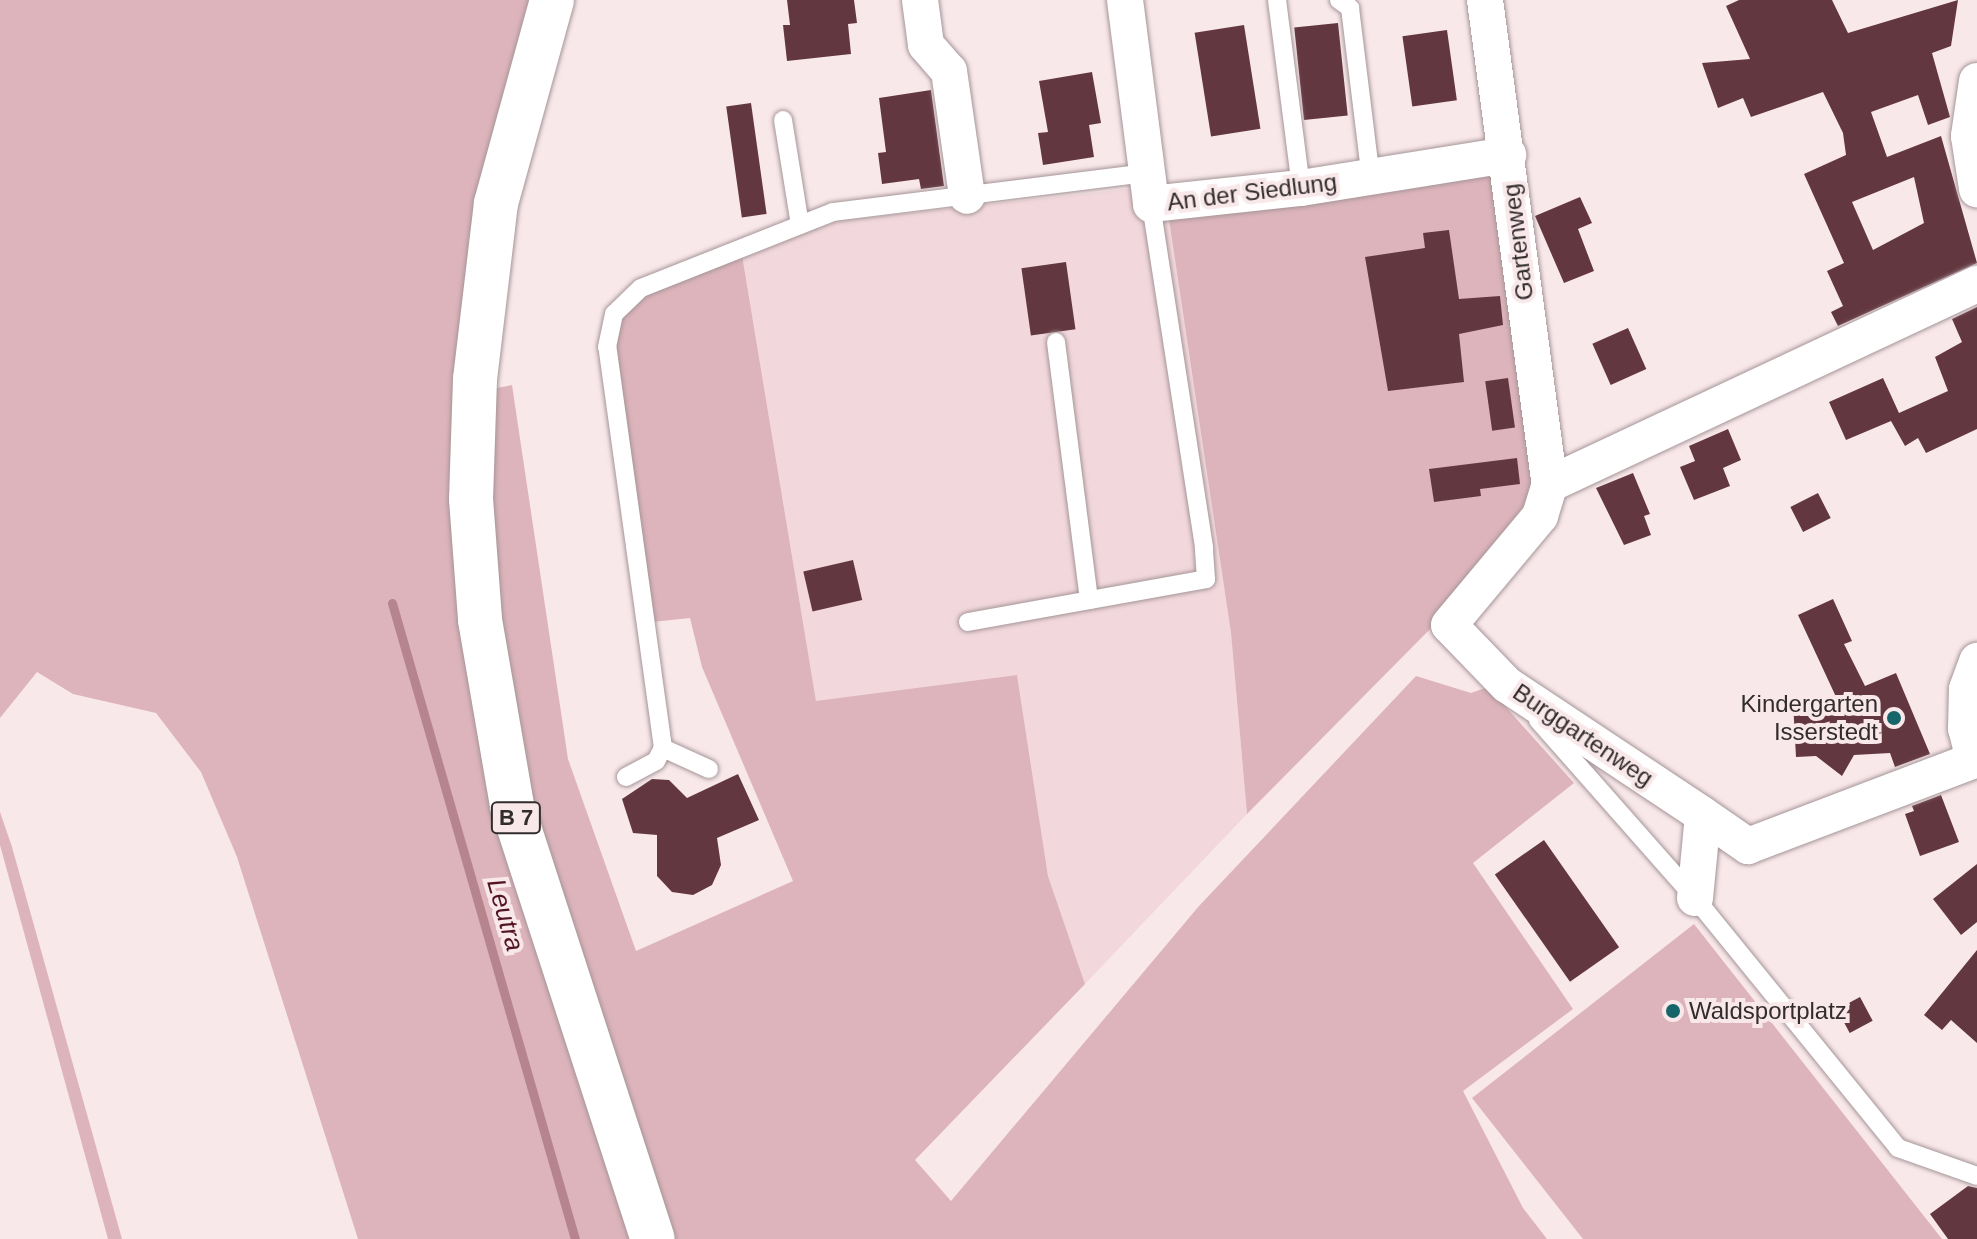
<!DOCTYPE html>
<html>
<head>
<meta charset="utf-8">
<style>
	body { margin:0 }
	#map { position:relative; width:1977px; height:1239px; overflow:hidden; background:#f9e8ea; font-family:Arial,sans-serif }
	div>[style] { position:absolute }
	[style*='--x'] { left:calc(var(--x)*1px); top:calc(var(--y)*1px); width:calc(var(--w)*1px); rotate:calc(var(--a)*1deg) }
	.built>* { inset:0; background:#f2d8dc }
	.green>* { inset:0; background:#ddb4bb }
	.stream>* { height:9px; margin:-4.5px; padding:0 4.5px; transform-origin:4.5px; border-radius:4.5px; background:#b6848d }
	.building>* { inset:0; background:#633740; transform-origin:0 0 }
	.roads { filter:drop-shadow(0 0 2px #a59598) drop-shadow(0 0 2px #a59598) }
	.lane>* { height:18px; margin:-9px; padding:0 9px; transform-origin:9px; border-radius:9px; background:#fff }
	.street>* { height:36px; margin:-18px; padding:0 18px; transform-origin:18px; border-radius:18px; background:#fff }
	.primary>* { height:44px; margin:-22px; padding:0 22px; transform-origin:22px; border-radius:22px; background:#fff }
	.dots>* { width:22px; height:22px; translate:-50% -50%; box-sizing:border-box; border:4px solid #f9e8ea; border-radius:50% }
	span { translate:-50% -50%; white-space:nowrap; text-align:center; line-height:1.15; -webkit-text-stroke:8px #f9e8ea; paint-order:stroke }
	.shield-label span { padding:2px 6px; background:#f9e8ea; border:2px solid; border-radius:6px; -webkit-text-stroke-width:0 }
	.shield-label { font-size:22px; color:#322c2d; font-weight:700 }
	.street-label { font-size:24px; color:#322c2d }
	.poi-label { font-size:24px; color:#322c2d }
	.right { translate:-100% -50%; text-align:right }
	.left { translate:0 -50%; text-align:left }
	.water-label { font-size:26px; color:#521425; font-style:italic }
</style>
</head>
<body>
<div id="map">
	<div class="built">
		<div style="clip-path:polygon(1137px 188px,1139px 219px,1168px 213px,1231px 633px,1247px 814px,1085px 984px,1048px 876px,1017px 675px,816px 702px,742px 255px,837px 221px)"></div>
	</div>
	<div class="green">
		<div style="clip-path:polygon(0 0,536px 0,458px 502px,635px 1239px,358px 1239px,237px 857px,201px 772px,156px 713px,73px 694px,37px 672px,0 718px)"></div>
		<div style="clip-path:polygon(1493px 168px,1537px 479px,1524px 506px,1447px 612px,1247px 814px,1231px 633px,1168px 213px)"></div>
		<div style="clip-path:polygon(742px 255px,816px 701px,1017px 675px,1048px 876px,1085px 984px,915px 1160px,951px 1201px,1199px 906px,1416px 676px,1471px 693px,1488px 687px,1574px 783px,1473px 863px,1573px 1009px,1463px 1091px,1523px 1208px,1547px 1239px,675px 1239px,528px 804px,499px 621px,487px 497px,492px 389px,512px 385px,568px 759px,636px 951px,793px 881px,702px 667px,690px 618px,652px 622px,616px 345px,621px 319px,650px 291px)"></div>
		<div style="clip-path:polygon(0 812px,12px 847px,122px 1239px,108px 1239px,0 845px)"></div>
		<div style="clip-path:polygon(1694px 924px,1942px 1239px,1583px 1239px,1472px 1098px)"></div>
	</div>
	<div class="stream">
		<div style="--x:392;--y:603;--w:662;--a:73.95"></div>
	</div>
	<div class="building">
		<div style="clip-path:polygon(787px 0,854px 0,857px 23px,848px 24px,851px 54px,787px 61px,783px 25px,790px 25px)"></div>
		<div style="clip-path:polygon(evenodd,1739px 0,1832px 0,1848px 33px,1958px 0,1951px 46px,1932px 53px,1950px 117px,1928px 125px,1918px 95px,1871px 112px,1887px 157px,1941px 136px,1977px 263px,1838px 326px,1831px 312px,1843px 306px,1827px 271px,1844px 263px,1804px 174px,1846px 155px,1843px 133px,1823px 92px,1751px 117px,1743px 98px,1718px 108px,1702px 63px,1750px 59px,1726px 6px,1739px 0,1914px 177px,1924px 223px,1873px 250px,1852px 202px,1914px 177px)"></div>
		<div style="left:1338px;top:23px;width:93px;height:44px;rotate:84deg"></div>
		<div style="left:1244px;top:25px;width:105px;height:50px;rotate:81deg"></div>
		<div style="left:1447px;top:30px;width:71px;height:45px;rotate:82deg"></div>
		<div style="clip-path:polygon(1092px 72px,1101px 123px,1089px 125px,1094px 157px,1043px 165px,1038px 133px,1048px 132px,1039px 81px)"></div>
		<div style="clip-path:polygon(931px 90px,944px 186px,921px 189px,919px 179px,882px 184px,878px 153px,886px 152px,879px 98px)"></div>
		<div style="left:751px;top:103px;width:112px;height:25px;rotate:82deg"></div>
		<div style="clip-path:polygon(1580px 197px,1592px 223px,1578px 229px,1594px 271px,1564px 283px,1535px 216px)"></div>
		<div style="clip-path:polygon(1449px 230px,1459px 299px,1500px 296px,1503px 325px,1459px 334px,1464px 382px,1388px 391px,1365px 257px,1425px 248px,1423px 233px)"></div>
		<div style="left:1066px;top:262px;width:68px;height:45px;rotate:82deg"></div>
		<div style="clip-path:polygon(1977px 307px,1977px 429px,1926px 453px,1918px 438px,1905px 446px,1891px 421px,1846px 440px,1829px 402px,1883px 378px,1899px 413px,1948px 391px,1935px 357px,1962px 342px,1952px 319px)"></div>
		<div style="left:1628px;top:328px;width:45px;height:39px;rotate:66deg"></div>
		<div style="left:1508px;top:378px;width:50px;height:23px;rotate:82deg"></div>
		<div style="clip-path:polygon(1728px 429px,1741px 460px,1723px 468px,1730px 486px,1694px 500px,1680px 467px,1695px 461px,1689px 446px)"></div>
		<div style="clip-path:polygon(1517px 458px,1520px 484px,1480px 489px,1481px 496px,1434px 502px,1429px 469px)"></div>
		<div style="clip-path:polygon(1633px 473px,1650px 514px,1644px 516px,1651px 535px,1624px 545px,1596px 488px)"></div>
		<div style="left:1818px;top:493px;width:28px;height:31px;rotate:63deg"></div>
		<div style="left:853px;top:560px;width:41px;height:51px;rotate:77deg"></div>
		<div style="clip-path:polygon(1833px 599px,1852px 641px,1844px 644px,1865px 686px,1896px 673px,1930px 754px,1895px 767px,1890px 753px,1854px 755px,1842px 776px,1816px 756px,1796px 757px,1793px 702px,1837px 699px,1798px 615px)"></div>
		<div style="clip-path:polygon(738px 774px,759px 820px,717px 838px,721px 865px,712px 885px,693px 895px,672px 892px,657px 876px,657px 835px,633px 833px,622px 799px,652px 779px,669px 780px,687px 798px)"></div>
		<div style="clip-path:polygon(1941px 795px,1959px 842px,1920px 856px,1905px 814px,1914px 811px,1912px 806px)"></div>
		<div style="left:1544px;top:840px;width:131px;height:60px;rotate:55deg"></div>
		<div style="clip-path:polygon(1977px 864px,1977px 922px,1961px 935px,1933px 899px)"></div>
		<div style="clip-path:polygon(1977px 950px,1977px 1043px,1951px 1020px,1942px 1030px,1924px 1015px)"></div>
		<div style="left:1860px;top:997px;width:27px;height:26px;rotate:62deg"></div>
		<div style="clip-path:polygon(1968px 1186px,1977px 1188px,1977px 1239px,1948px 1239px,1930px 1214px)"></div>
	</div>
	<div class="roads">
		<div class="lane">
			<div style="--x:1277;--y:0;--w:190;--a:82.7"></div>
			<div style="--x:1339;--y:0;--w:14;--a:36"></div>
			<div style="--x:1350;--y:8;--w:171;--a:83"></div>
			<div style="--x:783;--y:120;--w:106;--a:80.8"></div>
			<div style="--x:1056;--y:342;--w:260;--a:82.7"></div>
			<div style="--x:968;--y:622;--w:242;--a:-10.2"></div>
			<div style="--x:1206;--y:579;--w:32;--a:-94"></div>
			<div style="--x:1204;--y:547;--w:347;--a:-98.8"></div>
			<div style="--x:1538;--y:720;--w:237;--a:48.6"></div>
			<div style="--x:1695;--y:898;--w:322;--a:50.9"></div>
			<div style="--x:1898;--y:1148;--w:84;--a:19.5"></div>
			<div style="--x:709;--y:769;--w:51;--a:-155.5"></div>
			<div style="--x:663;--y:748;--w:405;--a:-97.9"></div>
			<div style="--x:607;--y:347;--w:34;--a:-78"></div>
			<div style="--x:614;--y:314;--w:37;--a:-44"></div>
			<div style="--x:641;--y:288;--w:206;--a:-21.6"></div>
			<div style="--x:833;--y:212;--w:316;--a:-7.1"></div>
			<div style="--x:626;--y:777;--w:34;--a:-28"></div>
			<div style="--x:656;--y:761;--w:15;--a:-62"></div>
		</div>
		<div class="street">
			<div style="--x:920;--y:0;--w:45;--a:82.4"></div>
			<div style="--x:926;--y:45;--w:35;--a:49"></div>
			<div style="--x:949;--y:71;--w:126;--a:81.8"></div>
			<div style="--x:1125;--y:0;--w:206;--a:82.7"></div>
			<div style="--x:1151;--y:204;--w:151;--a:-6.1"></div>
			<div style="--x:1301;--y:188;--w:210;--a:-9.1"></div>
			<div style="--x:1485;--y:0;--w:488;--a:82.4"></div>
			<div style="--x:1977;--y:81;--w:56;--a:98.3"></div>
			<div style="--x:1969;--y:136;--w:54;--a:81.4"></div>
			<div style="--x:1703;--y:815;--w:235;--a:-146.4"></div>
			<div style="--x:1507;--y:685;--w:83;--a:-134"></div>
			<div style="--x:1449;--y:625;--w:142;--a:-50.1"></div>
			<div style="--x:1540;--y:516;--w:34;--a:-73"></div>
			<div style="--x:1550;--y:484;--w:472;--a:-25.1"></div>
			<div style="--x:1695;--y:898;--w:83;--a:-84.5"></div>
			<div style="--x:1703;--y:815;--w:55;--a:34.6"></div>
			<div style="--x:1748;--y:846;--w:242;--a:-20.8"></div>
			<div style="--x:1974;--y:760;--w:32;--a:-104"></div>
			<div style="--x:1966;--y:729;--w:40;--a:-88.6"></div>
			<div style="--x:1967;--y:689;--w:30;--a:-70"></div>
		</div>
		<div class="primary">
			<div style="--x:552;--y:0;--w:211;--a:105.4"></div>
			<div style="--x:496;--y:203;--w:177;--a:96.8"></div>
			<div style="--x:475;--y:379;--w:120;--a:91.9"></div>
			<div style="--x:471;--y:499;--w:121;--a:85.7"></div>
			<div style="--x:480;--y:620;--w:189;--a:80.2"></div>
			<div style="--x:512;--y:806;--w:455;--a:72"></div>
		</div>
	</div>
	<div class="dots">
		<div style="left:1894px;top:718px;background:#16656a"></div>
		<div style="left:1673px;top:1011px;background:#16656a"></div>
	</div>
	<div class="shield-label">
		<span style="left:516px;top:818px">B 7</span>
	</div>
	<div class="street-label">
		<span style="left:1252px;top:192px;rotate:-7deg">An der Siedlung</span>
		<span style="left:1518px;top:242px;rotate:-97deg">Gartenweg</span>
		<span style="left:1583px;top:735px;rotate:34deg">Burggartenweg</span>
	</div>
	<div class="poi-label">
		<span class="right" style="left:1878px;top:718px">Kindergarten<br>Isserstedt</span>
		<span class="left" style="left:1689px;top:1011px">Waldsportplatz</span>
	</div>
	<div class="water-label">
		<span style="left:505px;top:915px;rotate:74deg">Leutra</span>
	</div>
</div>
</body>
</html>
